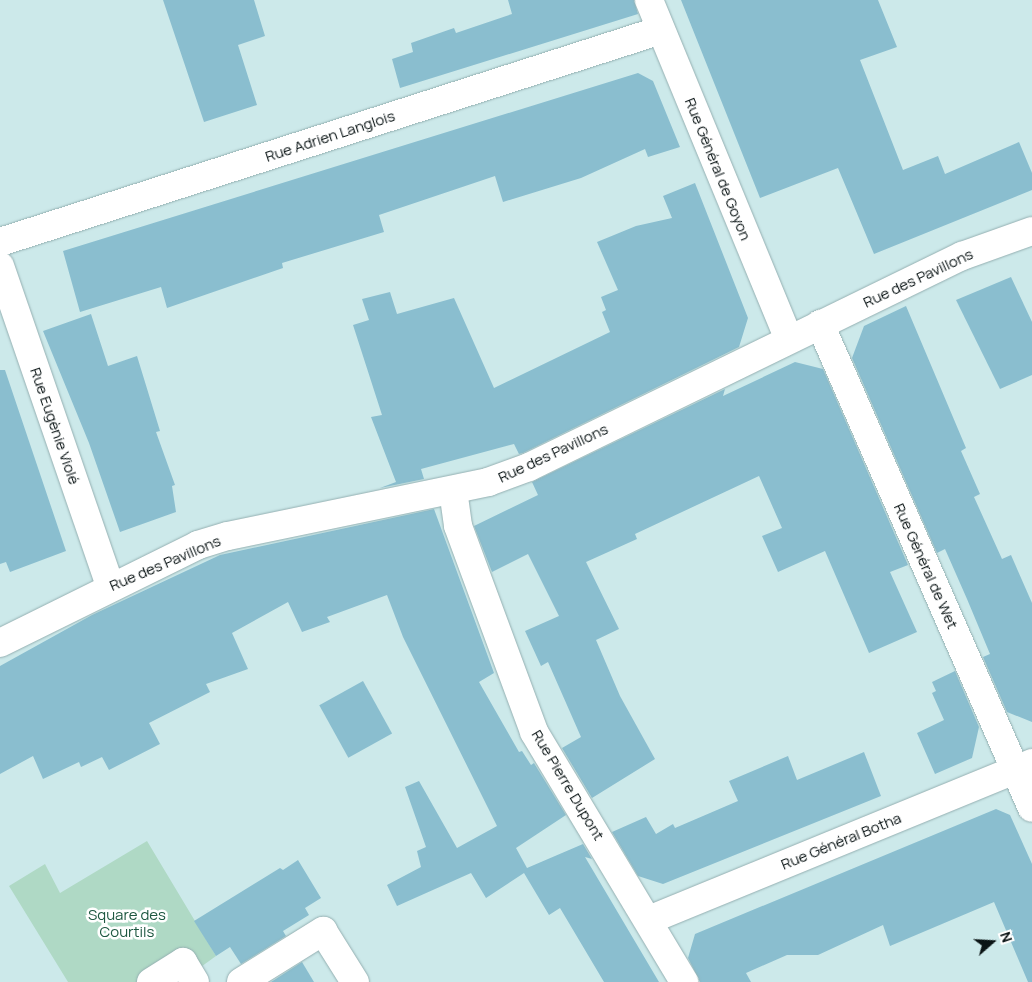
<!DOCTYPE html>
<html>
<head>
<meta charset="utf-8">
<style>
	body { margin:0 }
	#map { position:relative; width:1032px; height:982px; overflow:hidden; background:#cce9ea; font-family:Manrope,sans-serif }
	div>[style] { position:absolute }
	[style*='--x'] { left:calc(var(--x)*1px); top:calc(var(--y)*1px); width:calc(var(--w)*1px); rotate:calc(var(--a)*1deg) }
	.green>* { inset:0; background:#afd9c5 }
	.building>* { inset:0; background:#8abecf; transform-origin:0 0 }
	.roads { filter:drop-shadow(0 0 1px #94afb1) drop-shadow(0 0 1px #94afb1) }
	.street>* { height:28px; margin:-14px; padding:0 14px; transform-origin:14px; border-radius:14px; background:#fff }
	span { translate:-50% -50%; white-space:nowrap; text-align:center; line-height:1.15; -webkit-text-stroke:5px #fff; paint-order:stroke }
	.street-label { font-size:15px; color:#0a1415 }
	.park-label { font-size:15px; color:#1d5740 }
	.north { position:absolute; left:967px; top:917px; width:50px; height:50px; -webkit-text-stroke:4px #fff; paint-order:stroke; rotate:71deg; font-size:14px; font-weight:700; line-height:20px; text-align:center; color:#0a1415 }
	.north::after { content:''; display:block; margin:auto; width:18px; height:22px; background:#0a1415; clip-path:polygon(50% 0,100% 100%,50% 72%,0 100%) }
</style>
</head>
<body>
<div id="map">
	<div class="green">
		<div style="clip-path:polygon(147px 841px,216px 956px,180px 982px,68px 982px,9px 886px,45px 864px,60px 893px)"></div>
	</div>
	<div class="building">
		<div style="clip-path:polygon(163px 0,254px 0,265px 36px,238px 45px,257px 105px,204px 122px)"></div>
		<div style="clip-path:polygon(508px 0,634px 0,638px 14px,400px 88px,392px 59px,413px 52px,411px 43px,454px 28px,456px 33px,512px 14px)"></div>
		<div style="clip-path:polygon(681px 0,878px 0,897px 47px,860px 60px,903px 170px,938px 156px,945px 174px,1019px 142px,1032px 173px,1032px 190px,874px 254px,838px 168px,760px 198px)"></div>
		<div style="clip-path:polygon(638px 73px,653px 81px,680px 147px,648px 157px,645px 149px,581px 178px,503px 202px,495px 176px,379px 215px,384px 232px,282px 263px,283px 268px,167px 308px,161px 287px,80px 312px,63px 251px)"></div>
		<div style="clip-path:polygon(695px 183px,748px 318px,739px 347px,523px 453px,519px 454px,514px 444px,421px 469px,424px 479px,380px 488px,396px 482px,371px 417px,382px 415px,353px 325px,369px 320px,362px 299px,390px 292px,397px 314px,454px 298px,494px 388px,610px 332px,602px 312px,606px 310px,601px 297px,618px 290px,597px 242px,636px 226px,672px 218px,663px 196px)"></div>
		<div style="clip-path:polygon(1011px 277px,1032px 322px,1032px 375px,1000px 389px,956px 300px)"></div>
		<div style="clip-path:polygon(906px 306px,966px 448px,961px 451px,980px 494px,974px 497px,1002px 559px,1011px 555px,1032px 603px,1032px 722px,1007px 712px,983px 657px,990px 654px,967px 599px,945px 549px,937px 553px,852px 358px,864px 326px)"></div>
		<div style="clip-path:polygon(91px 314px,108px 366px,137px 356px,160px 431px,156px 432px,175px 485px,172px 486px,176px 512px,120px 532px,89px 443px,43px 331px)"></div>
		<div style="clip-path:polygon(795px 362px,823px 369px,908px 565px,890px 572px,917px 632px,869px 653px,825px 551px,778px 572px,762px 536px,782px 528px,759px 476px,635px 534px,637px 539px,586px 562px,619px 629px,596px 640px,620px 696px,655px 759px,592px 798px,562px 748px,581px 737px,548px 662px,541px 666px,525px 631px,559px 616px,528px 554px,492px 572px,474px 526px,538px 495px,532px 482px,725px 389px,723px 396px)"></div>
		<div style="clip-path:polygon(0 370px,5px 370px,66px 551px,10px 572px,6px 562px,0 564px)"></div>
		<div style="clip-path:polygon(434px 509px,494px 673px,479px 682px,519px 752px,522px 751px,531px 765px,534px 763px,566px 815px,516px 848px,527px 868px,583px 844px,592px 859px,585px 857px,659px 982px,604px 982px,560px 908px,549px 915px,524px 873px,486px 898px,471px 873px,397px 906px,387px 885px,421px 867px,417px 851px,426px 847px,405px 787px,419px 781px,457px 848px,497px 826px,403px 637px,387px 595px,327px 617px,330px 622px,302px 632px,288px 602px,232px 633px,248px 669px,206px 684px,210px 692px,149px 723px,160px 744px,109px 770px,102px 757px,81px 767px,79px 762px,43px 779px,33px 756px,0 774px,0 666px,92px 615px,220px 555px)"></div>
		<div style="clip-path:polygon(955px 671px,979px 727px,972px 758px,935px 774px,917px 733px,944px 720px,932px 693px,936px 691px,932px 682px)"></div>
		<div style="left:363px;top:681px;width:60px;height:50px;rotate:61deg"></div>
		<div style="clip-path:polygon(864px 752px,881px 796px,663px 884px,638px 876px,612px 832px,646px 817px,656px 834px,673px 824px,675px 828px,738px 801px,729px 781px,788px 756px,797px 780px)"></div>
		<div style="clip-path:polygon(996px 809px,1010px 815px,1032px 864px,1032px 982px,1028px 982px,994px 902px,890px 946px,883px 925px,818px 955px,787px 955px,746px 973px,751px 982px,700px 982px,688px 958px,695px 934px)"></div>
		<div style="clip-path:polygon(298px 860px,321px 898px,305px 908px,309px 915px,283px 931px,286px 936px,241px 964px,230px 947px,216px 956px,194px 921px,280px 868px,283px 870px)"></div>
		<div style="clip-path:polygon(302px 962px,314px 982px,271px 982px)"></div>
	</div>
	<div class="roads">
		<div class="street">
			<div style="--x:649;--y:0;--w:365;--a:67.6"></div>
			<div style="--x:0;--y:242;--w:694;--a:-17.78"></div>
			<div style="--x:0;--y:266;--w:338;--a:71"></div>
			<div style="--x:820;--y:324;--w:528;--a:66.35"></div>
			<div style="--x:453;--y:490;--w:36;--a:82"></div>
			<div style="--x:458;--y:526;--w:220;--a:69.7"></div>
			<div style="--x:534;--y:732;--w:292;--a:59"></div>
			<div style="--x:0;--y:643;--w:221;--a:-26.3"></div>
			<div style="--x:198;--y:545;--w:31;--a:-17"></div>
			<div style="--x:228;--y:536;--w:266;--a:-11.7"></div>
			<div style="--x:488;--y:482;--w:44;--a:-20.1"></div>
			<div style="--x:529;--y:467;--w:482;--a:-26"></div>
			<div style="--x:962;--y:256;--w:74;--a:-19.7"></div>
			<div style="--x:649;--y:920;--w:414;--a:-22.3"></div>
			<div style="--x:151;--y:982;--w:38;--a:-32"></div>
			<div style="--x:183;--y:962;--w:23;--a:59"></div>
			<div style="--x:241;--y:982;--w:97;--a:-31.9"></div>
			<div style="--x:323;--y:931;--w:60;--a:57.9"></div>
		</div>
	</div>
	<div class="street-label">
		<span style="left:330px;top:136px;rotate:-18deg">Rue Adrien Langlois</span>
		<span style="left:718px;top:169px;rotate:68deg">Rue Général de Goyon</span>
		<span style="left:918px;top:278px;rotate:-25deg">Rue des Pavillons</span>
		<span style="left:55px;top:426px;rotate:71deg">Rue Eugènie Violé</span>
		<span style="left:553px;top:453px;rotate:-25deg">Rue des Pavillons</span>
		<span style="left:165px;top:563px;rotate:-23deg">Rue des Pavillons</span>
		<span style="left:926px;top:566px;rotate:66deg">Rue Général de Wet</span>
		<span style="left:568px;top:785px;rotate:59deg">Rue Pierre Dupont</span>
		<span style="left:841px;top:841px;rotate:-22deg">Rue Général Botha</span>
	</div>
	<div class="park-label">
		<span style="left:127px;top:923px">Square des<br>Courtils</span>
	</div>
	<div class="north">N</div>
</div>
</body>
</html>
